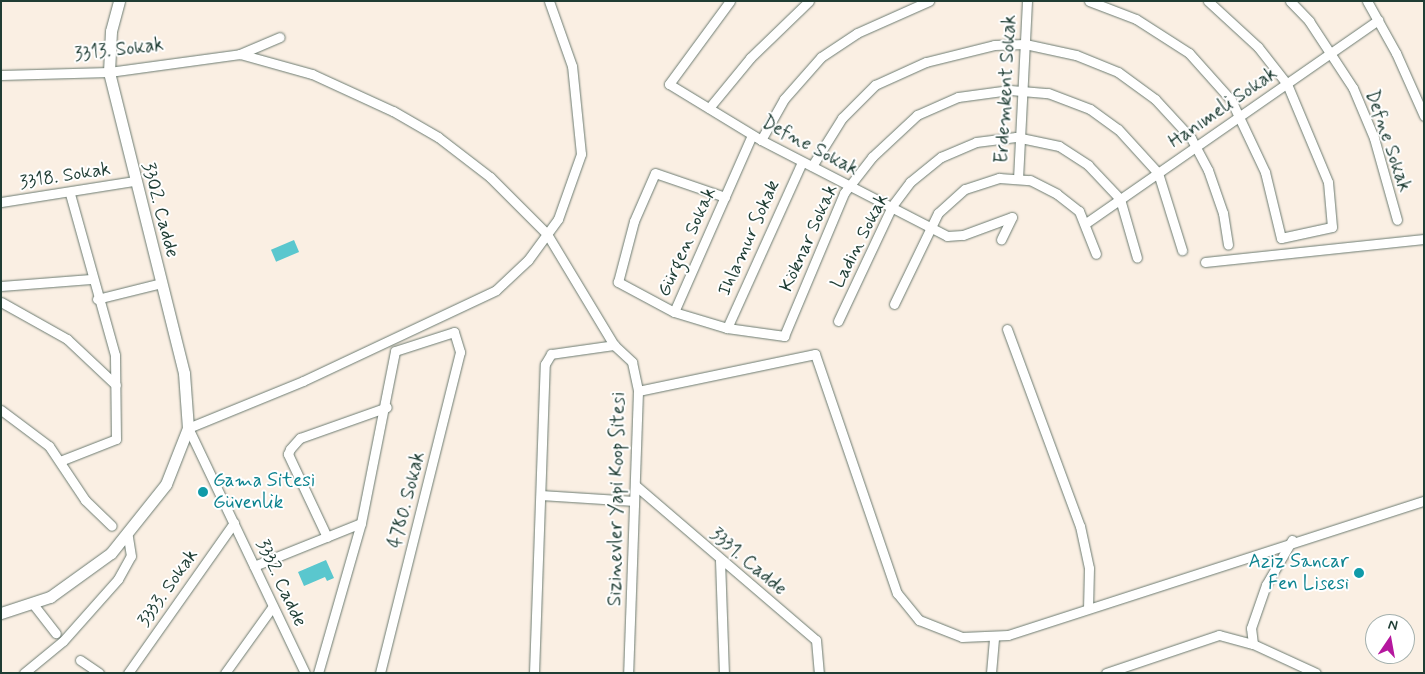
<!DOCTYPE html>
<html>
<head>
<meta charset="utf-8">
<style>
	body { margin:0 }
	#map { position:relative; width:1425px; height:674px; overflow:hidden; background:#faefe3; font-family:Mynerve,sans-serif }
	div>[style] { position:absolute }
	[style*='--x'] { left:calc(var(--x)*1px); top:calc(var(--y)*1px); width:calc(var(--w)*1px); rotate:calc(var(--a)*1deg) }
	.water>* { inset:0; background:#5ac7ce; transform-origin:0 0 }
	.roads { filter:drop-shadow(0 0 1px #6c7b71) drop-shadow(0 0 1px #6c7b71) }
	.minor>* { height:9px; margin:-4.5px; padding:0 4.5px; transform-origin:4.5px; border-radius:4.5px; background:#fff }
	.tertiary>* { height:11px; margin:-5.5px; padding:0 5.5px; transform-origin:5.5px; border-radius:5.5px; background:#fff }
	.dots>* { width:14px; height:14px; translate:-50% -50%; box-sizing:border-box; border:2px solid #fff; border-radius:50% }
	span { translate:-50% -50%; white-space:nowrap; text-align:center; line-height:1.15; -webkit-text-stroke:4px #fff; paint-order:stroke }
	.street-label { font-size:19px; color:#1f3d34 }
	.culture-label { font-size:19px; color:#0d838f }
	.left { translate:0 -50%; text-align:left }
	.right { translate:-100% -50%; text-align:right }
	.frame { position:absolute; inset:0; border:2px solid #1f3d34; pointer-events:none }
	.north { position:absolute; left:1365px; top:614px; width:50px; height:50px; box-sizing:border-box; background:#fff; border:1px solid #a5b1ae; border-radius:50%; rotate:12deg; font-size:14px; font-weight:700; line-height:20px; text-align:center; color:#1f3d34 }
	.north::after { content:''; display:block; margin:auto; width:18px; height:22px; background:#b5179e; clip-path:polygon(50% 0,100% 100%,50% 72%,0 100%) }
</style>
</head>
<body>
<div id="map">
	<div class="water">
		<div style="left:294px;top:240px;width:13px;height:25px;rotate:67deg"></div>
		<div style="clip-path:polygon(326px 560px,334px 578px,327px 581px,325px 577px,304px 586px,298px 572px)"></div>
	</div>
	<div class="roads">
		<div class="minor">
			<div style="--x:730;--y:1;--w:103;--a:126.3"></div>
			<div style="--x:669;--y:84;--w:108;--a:31.3"></div>
			<div style="--x:761;--y:140;--w:209;--a:27.3"></div>
			<div style="--x:947;--y:236;--w:16;--a:-4"></div>
			<div style="--x:963;--y:235;--w:52;--a:-20.2"></div>
			<div style="--x:1012;--y:217;--w:25;--a:116"></div>
			<div style="--x:1089;--y:1;--w:50;--a:21"></div>
			<div style="--x:1136;--y:19;--w:63;--a:32.7"></div>
			<div style="--x:1189;--y:53;--w:63;--a:48.2"></div>
			<div style="--x:1231;--y:100;--w:80;--a:64.7"></div>
			<div style="--x:1265;--y:172;--w:68;--a:76.4"></div>
			<div style="--x:1281;--y:238;--w:52;--a:-12.2"></div>
			<div style="--x:1332;--y:227;--w:45;--a:-95.1"></div>
			<div style="--x:1328;--y:182;--w:106;--a:-112.7"></div>
			<div style="--x:1287;--y:84;--w:47;--a:-128.1"></div>
			<div style="--x:1258;--y:47;--w:68;--a:-137.4"></div>
			<div style="--x:1290;--y:1;--w:28;--a:46"></div>
			<div style="--x:1309;--y:21;--w:80;--a:56.7"></div>
			<div style="--x:1353;--y:88;--w:54;--a:67.2"></div>
			<div style="--x:1374;--y:138;--w:85;--a:74.3"></div>
			<div style="--x:1367;--y:1;--w:60;--a:60.9"></div>
			<div style="--x:1396;--y:53;--w:69;--a:66"></div>
			<div style="--x:240;--y:54;--w:43;--a:-23"></div>
			<div style="--x:1;--y:75;--w:108;--a:-1.6"></div>
			<div style="--x:109;--y:72;--w:132;--a:-7.8"></div>
			<div style="--x:240;--y:54;--w:75;--a:15.5"></div>
			<div style="--x:312;--y:74;--w:89;--a:24.6"></div>
			<div style="--x:393;--y:111;--w:52;--a:30"></div>
			<div style="--x:438;--y:137;--w:66;--a:37.6"></div>
			<div style="--x:490;--y:177;--w:81;--a:45"></div>
			<div style="--x:547;--y:234;--w:130;--a:58.9"></div>
			<div style="--x:614;--y:345;--w:25;--a:43"></div>
			<div style="--x:632;--y:362;--w:30;--a:78"></div>
			<div style="--x:638;--y:391;--w:282;--a:92"></div>
			<div style="--x:709;--y:108;--w:65;--a:-50.6"></div>
			<div style="--x:750;--y:58;--w:82;--a:-44"></div>
			<div style="--x:752;--y:135;--w:193;--a:113.8"></div>
			<div style="--x:674;--y:312;--w:55;--a:16.8"></div>
			<div style="--x:727;--y:328;--w:58;--a:8"></div>
			<div style="--x:784;--y:336;--w:155;--a:-67.2"></div>
			<div style="--x:844;--y:193;--w:46;--a:-52.1"></div>
			<div style="--x:872;--y:157;--w:62;--a:-43"></div>
			<div style="--x:917;--y:115;--w:45;--a:-23.7"></div>
			<div style="--x:958;--y:97;--w:52;--a:-7.7"></div>
			<div style="--x:1010;--y:90;--w:38;--a:5"></div>
			<div style="--x:1048;--y:93;--w:45;--a:20.9"></div>
			<div style="--x:1090;--y:109;--w:34;--a:36"></div>
			<div style="--x:1118;--y:129;--w:59;--a:47.7"></div>
			<div style="--x:1158;--y:173;--w:81;--a:72.7"></div>
			<div style="--x:761;--y:140;--w:47;--a:-60.7"></div>
			<div style="--x:784;--y:99;--w:56;--a:-48.6"></div>
			<div style="--x:821;--y:57;--w:43;--a:-33.7"></div>
			<div style="--x:857;--y:33;--w:79;--a:-24"></div>
			<div style="--x:812;--y:166;--w:57;--a:-58"></div>
			<div style="--x:842;--y:118;--w:47;--a:-45"></div>
			<div style="--x:875;--y:85;--w:56;--a:-24.3"></div>
			<div style="--x:926;--y:62;--w:70;--a:-14"></div>
			<div style="--x:994;--y:45;--w:31;--a:-2"></div>
			<div style="--x:1025;--y:44;--w:52;--a:12.2"></div>
			<div style="--x:1076;--y:55;--w:45;--a:22"></div>
			<div style="--x:1118;--y:72;--w:46;--a:36.1"></div>
			<div style="--x:1155;--y:99;--w:53;--a:47.3"></div>
			<div style="--x:1191;--y:138;--w:36;--a:62"></div>
			<div style="--x:1208;--y:170;--w:46;--a:70.8"></div>
			<div style="--x:1223;--y:213;--w:32;--a:81"></div>
			<div style="--x:1018;--y:179;--w:178;--a:-87.1"></div>
			<div style="--x:1;--y:202;--w:134;--a:-9"></div>
			<div style="--x:1086;--y:223;--w:356;--a:-34.8"></div>
			<div style="--x:1205;--y:262;--w:220;--a:-6"></div>
			<div style="--x:1;--y:286;--w:90;--a:-4.4"></div>
			<div style="--x:97;--y:299;--w:66;--a:-14"></div>
			<div style="--x:1;--y:302;--w:76;--a:29.3"></div>
			<div style="--x:67;--y:339;--w:67;--a:43.2"></div>
			<div style="--x:894;--y:304;--w:101;--a:-64.2"></div>
			<div style="--x:938;--y:213;--w:36;--a:-42"></div>
			<div style="--x:965;--y:189;--w:36;--a:-18"></div>
			<div style="--x:999;--y:178;--w:31;--a:4"></div>
			<div style="--x:1030;--y:180;--w:30;--a:27"></div>
			<div style="--x:1057;--y:194;--w:28;--a:38"></div>
			<div style="--x:1079;--y:211;--w:46;--a:68.4"></div>
			<div style="--x:674;--y:312;--w:64;--a:-151.8"></div>
			<div style="--x:618;--y:282;--w:63;--a:-75.3"></div>
			<div style="--x:634;--y:221;--w:52;--a:-66.4"></div>
			<div style="--x:655;--y:173;--w:74;--a:18.9"></div>
			<div style="--x:838;--y:321;--w:127;--a:-64.8"></div>
			<div style="--x:892;--y:206;--w:30;--a:-53"></div>
			<div style="--x:910;--y:182;--w:40;--a:-39"></div>
			<div style="--x:941;--y:157;--w:38;--a:-23"></div>
			<div style="--x:976;--y:142;--w:40;--a:-7.1"></div>
			<div style="--x:1016;--y:137;--w:44;--a:11.8"></div>
			<div style="--x:1059;--y:146;--w:35;--a:33"></div>
			<div style="--x:1088;--y:165;--w:47;--a:46.7"></div>
			<div style="--x:1120;--y:199;--w:61;--a:73.9"></div>
			<div style="--x:727;--y:328;--w:182;--a:-65.7"></div>
			<div style="--x:1007;--y:329;--w:210;--a:69.7"></div>
			<div style="--x:1080;--y:526;--w:43;--a:77.9"></div>
			<div style="--x:1089;--y:568;--w:40;--a:91.4"></div>
			<div style="--x:638;--y:391;--w:181;--a:-11.8"></div>
			<div style="--x:815;--y:354;--w:253;--a:71.1"></div>
			<div style="--x:897;--y:593;--w:35;--a:51"></div>
			<div style="--x:919;--y:620;--w:46;--a:21.6"></div>
			<div style="--x:962;--y:637;--w:46;--a:-2.5"></div>
			<div style="--x:1008;--y:635;--w:437;--a:-17.9"></div>
			<div style="--x:1;--y:410;--w:60;--a:36.9"></div>
			<div style="--x:49;--y:446;--w:65;--a:56.3"></div>
			<div style="--x:85;--y:500;--w:37;--a:44"></div>
			<div style="--x:60;--y:461;--w:60;--a:-21.4"></div>
			<div style="--x:116;--y:439;--w:84;--a:-90.7"></div>
			<div style="--x:115;--y:355;--w:167;--a:-105.6"></div>
			<div style="--x:635;--y:485;--w:238;--a:40.6"></div>
			<div style="--x:816;--y:640;--w:33;--a:85"></div>
			<div style="--x:541;--y:495;--w:93;--a:3.7"></div>
			<div style="--x:327;--y:537;--w:92;--a:-115.2"></div>
			<div style="--x:288;--y:454;--w:5;--a:-68"></div>
			<div style="--x:290;--y:449;--w:15;--a:-48"></div>
			<div style="--x:300;--y:438;--w:92;--a:-19.6"></div>
			<div style="--x:720;--y:560;--w:113;--a:88"></div>
			<div style="--x:254;--y:566;--w:115;--a:-21.9"></div>
			<div style="--x:33;--y:604;--w:37;--a:52"></div>
			<div style="--x:1253;--y:644;--w:16;--a:-97"></div>
			<div style="--x:1251;--y:628;--w:46;--a:-70.8"></div>
			<div style="--x:1266;--y:585;--w:52;--a:-60"></div>
			<div style="--x:80;--y:660;--w:23;--a:34"></div>
			<div style="--x:24;--y:673;--w:50;--a:-39.4"></div>
			<div style="--x:63;--y:641;--w:83;--a:-48.4"></div>
			<div style="--x:118;--y:579;--w:26;--a:-61"></div>
			<div style="--x:131;--y:556;--w:20;--a:-99"></div>
			<div style="--x:128;--y:673;--w:184;--a:-54.8"></div>
			<div style="--x:225;--y:673;--w:82;--a:-54.4"></div>
			<div style="--x:305;--y:673;--w:272;--a:-115.5"></div>
			<div style="--x:188;--y:428;--w:124;--a:-22.2"></div>
			<div style="--x:303;--y:381;--w:213;--a:-25.2"></div>
			<div style="--x:496;--y:290;--w:44;--a:-43.2"></div>
			<div style="--x:528;--y:260;--w:51;--a:-53.8"></div>
			<div style="--x:558;--y:219;--w:69;--a:-70.5"></div>
			<div style="--x:581;--y:154;--w:88;--a:-95.8"></div>
			<div style="--x:572;--y:66;--w:69;--a:-109.5"></div>
			<div style="--x:318;--y:673;--w:156;--a:-74"></div>
			<div style="--x:361;--y:523;--w:175;--a:-78.8"></div>
			<div style="--x:395;--y:351;--w:62;--a:-17.9"></div>
			<div style="--x:454;--y:332;--w:21;--a:73"></div>
			<div style="--x:460;--y:352;--w:331;--a:104"></div>
			<div style="--x:534;--y:673;--w:309;--a:-88"></div>
			<div style="--x:545;--y:364;--w:12;--a:-59"></div>
			<div style="--x:551;--y:354;--w:64;--a:-8.1"></div>
			<div style="--x:991;--y:673;--w:36;--a:-85"></div>
			<div style="--x:1106;--y:673;--w:119;--a:-18.6"></div>
			<div style="--x:1219;--y:635;--w:35;--a:15"></div>
			<div style="--x:1253;--y:644;--w:69;--a:24.7"></div>
		</div>
		<div class="tertiary">
			<div style="--x:1;--y:613;--w:52;--a:-18.1"></div>
			<div style="--x:50;--y:597;--w:75;--a:-35.8"></div>
			<div style="--x:111;--y:553;--w:88;--a:-51.4"></div>
			<div style="--x:166;--y:484;--w:60;--a:-68.6"></div>
			<div style="--x:188;--y:428;--w:55;--a:-94.2"></div>
			<div style="--x:184;--y:373;--w:310;--a:-104"></div>
			<div style="--x:109;--y:72;--w:41;--a:-87.2"></div>
			<div style="--x:111;--y:31;--w:31;--a:-75"></div>
		</div>
	</div>
	<div class="dots">
		<div style="left:203px;top:492px;background:#0f9aa8"></div>
		<div style="left:1359px;top:573px;background:#0f9aa8"></div>
	</div>
	<div class="street-label">
		<span style="left:119px;top:50px;rotate:-7deg">3313. Sokak</span>
		<span style="left:1006px;top:89px;rotate:-87deg">Erdemkent Sokak</span>
		<span style="left:1223px;top:108px;rotate:-35deg">Hanımeli Sokak</span>
		<span style="left:1388px;top:141px;rotate:71deg">Defne Sokak</span>
		<span style="left:810px;top:146px;rotate:28deg">Defne Sokak</span>
		<span style="left:65px;top:176px;rotate:-9deg">3318. Sokak</span>
		<span style="left:160px;top:210px;rotate:75deg">3302. Cadde</span>
		<span style="left:749px;top:238px;rotate:-66deg">Ihlamur Sokak</span>
		<span style="left:809px;top:238px;rotate:-66deg">Köknar Sokak</span>
		<span style="left:860px;top:241px;rotate:-63deg">Ladin Sokak</span>
		<span style="left:687px;top:242px;rotate:-66deg">Gürgen Sokak</span>
		<span style="left:617px;top:499px;rotate:-89deg">Sizinevler Yapi Koop Sitesi</span>
		<span style="left:407px;top:500px;rotate:-76deg">4780. Sokak</span>
		<span style="left:748px;top:562px;rotate:40deg">3331. Cadde</span>
		<span style="left:281px;top:583px;rotate:65deg">3332. Cadde</span>
		<span style="left:168px;top:588px;rotate:-55deg">3333. Sokak</span>
	</div>
	<div class="culture-label">
		<span class="left" style="left:213px;top:492px">Gama Sitesi<br>Güvenlik</span>
		<span class="right" style="left:1349px;top:573px">Aziz Sancar<br>Fen Lisesi</span>
	</div>
	<div class="frame"></div>
	<div class="north">N</div>
</div>
</body>
</html>
